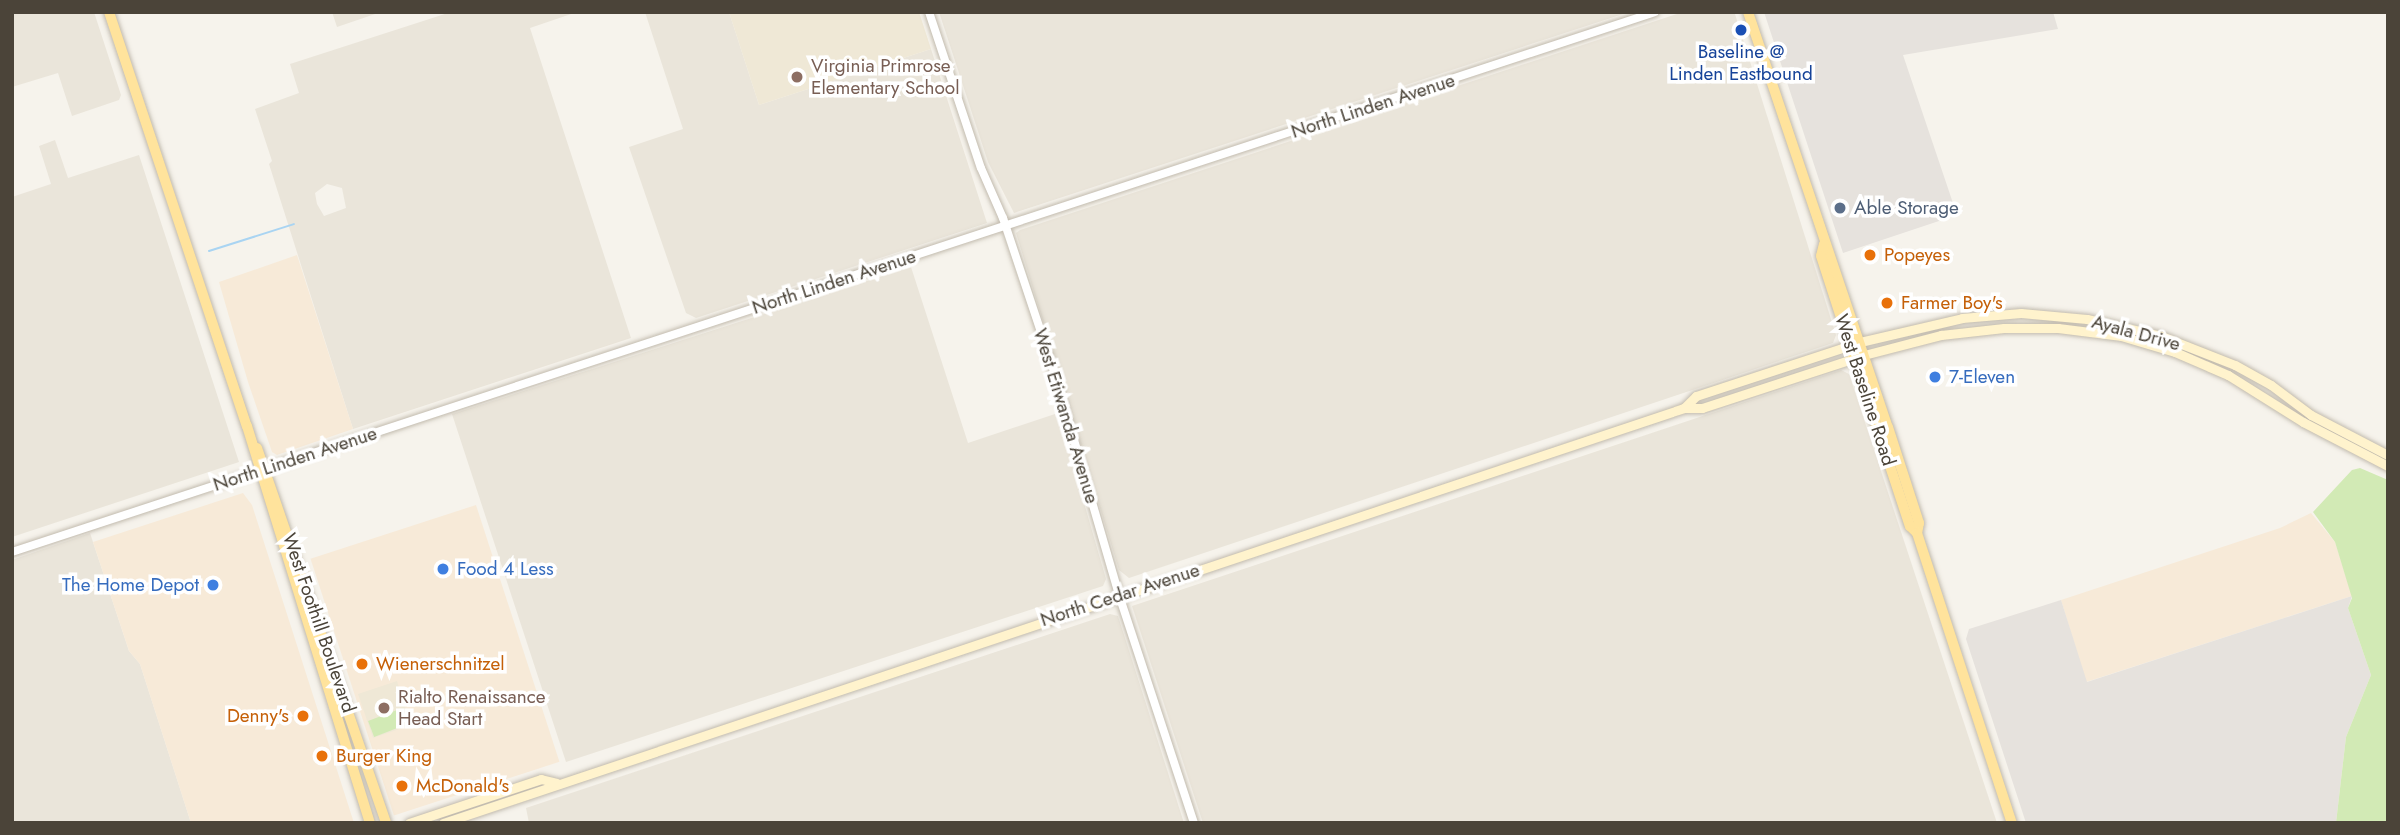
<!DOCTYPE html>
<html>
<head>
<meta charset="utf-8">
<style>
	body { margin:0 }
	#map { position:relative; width:2400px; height:835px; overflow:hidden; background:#f6f3ec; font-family:Jost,sans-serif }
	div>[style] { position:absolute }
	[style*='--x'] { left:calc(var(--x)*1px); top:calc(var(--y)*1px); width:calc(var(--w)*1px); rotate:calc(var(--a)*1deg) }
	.residential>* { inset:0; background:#eae5da }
	.commercial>* { inset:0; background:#f7ead8; transform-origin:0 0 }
	.industrial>* { inset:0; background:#e6e2dd }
	.education>* { inset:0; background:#efe8d6 }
	.green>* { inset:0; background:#d2eab5; transform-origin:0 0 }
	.stream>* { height:2px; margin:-1px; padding:0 1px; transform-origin:1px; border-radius:1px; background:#a9d4f2 }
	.roads { filter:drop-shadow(0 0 2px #c2bbae) drop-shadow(0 0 2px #c2bbae) }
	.tertiary>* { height:8px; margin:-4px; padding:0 4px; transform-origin:4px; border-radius:4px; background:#fff }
	.secondary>* { height:9px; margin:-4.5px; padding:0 4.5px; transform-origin:4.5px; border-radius:4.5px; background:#fff3cd }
	.primary>* { height:10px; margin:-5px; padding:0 5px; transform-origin:5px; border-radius:5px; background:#ffe39c }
	.dots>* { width:19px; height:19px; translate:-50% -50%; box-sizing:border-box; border:4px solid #fff; border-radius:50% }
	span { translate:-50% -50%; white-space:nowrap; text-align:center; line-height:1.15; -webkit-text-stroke:7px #fff; paint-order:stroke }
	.transit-label { font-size:19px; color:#164399 }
	.education-label { font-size:19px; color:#785e54 }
	.left { translate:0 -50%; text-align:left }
	.street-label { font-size:19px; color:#4b4439 }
	.service-label { font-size:19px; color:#4e5e75 }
	.food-label { font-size:19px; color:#c56008 }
	.right { translate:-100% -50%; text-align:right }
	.shop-label { font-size:19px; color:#366cbe }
	.frame { position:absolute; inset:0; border:14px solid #4b4439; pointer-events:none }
</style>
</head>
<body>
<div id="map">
	<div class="residential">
		<div style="clip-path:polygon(12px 12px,94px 12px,121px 95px,119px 100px,72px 116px,58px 73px,12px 87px)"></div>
		<div style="clip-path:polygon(332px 12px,381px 12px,337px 27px)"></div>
		<div style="clip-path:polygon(evenodd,451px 12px,577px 12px,530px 28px,631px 338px,353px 429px,269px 164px,272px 161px,255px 109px,299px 93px,290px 64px,451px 12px,327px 184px,342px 188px,346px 208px,324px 216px,317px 204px,315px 193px,327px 184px)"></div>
		<div style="clip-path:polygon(645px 12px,729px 12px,759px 105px,931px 49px,987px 223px,696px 318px,686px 313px,629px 147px,683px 129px)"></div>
		<div style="clip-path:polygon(939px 12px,1629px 12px,1014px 213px,988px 162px)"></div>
		<div style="clip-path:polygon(1683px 12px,1735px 14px,1836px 335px,1833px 343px,1129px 578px,1119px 570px,1016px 233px,1020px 230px)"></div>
		<div style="clip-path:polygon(55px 140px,68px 178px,139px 155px,239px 462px,12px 537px,12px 197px,51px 184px,39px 146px)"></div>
		<div style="clip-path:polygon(911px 267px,968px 443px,1058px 413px,1106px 579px,1103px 586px,566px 762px,452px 414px)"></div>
		<div style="clip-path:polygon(1841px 370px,1849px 374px,1997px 823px,1203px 823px,1132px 606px)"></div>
		<div style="clip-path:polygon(90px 533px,129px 651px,140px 664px,191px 823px,12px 823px,12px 560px)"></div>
		<div style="clip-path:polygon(1110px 614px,1118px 616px,1184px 823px,529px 823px,526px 808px)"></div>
	</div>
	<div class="commercial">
		<div style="clip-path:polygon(297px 255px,353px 429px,277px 455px,272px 452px,248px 382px,219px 282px)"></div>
		<div style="clip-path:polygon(243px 493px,252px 505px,354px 823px,191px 823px,140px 664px,129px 651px,93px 542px)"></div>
		<div style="left:476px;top:505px;width:270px;height:174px;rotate:72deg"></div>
		<div style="clip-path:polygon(2311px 513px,2335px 542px,2352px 596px,2086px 682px,2061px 600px,2280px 528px)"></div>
	</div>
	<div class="industrial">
		<div style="clip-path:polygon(1764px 12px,2053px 12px,2058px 29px,1903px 55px,1957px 215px,1843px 253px)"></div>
		<div style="clip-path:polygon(2352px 596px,2348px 608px,2371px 675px,2346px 737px,2336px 823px,2026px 823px,1966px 639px,1969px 629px,2061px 600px,2087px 682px)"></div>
	</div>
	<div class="education">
		<div style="clip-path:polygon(729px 12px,919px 12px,931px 49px,759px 105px)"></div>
		<div style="clip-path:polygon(397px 681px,410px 722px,408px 726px,373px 738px,358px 694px)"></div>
	</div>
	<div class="green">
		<div style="clip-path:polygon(2360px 468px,2388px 480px,2388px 823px,2336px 823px,2346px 737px,2371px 675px,2348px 608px,2352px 598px,2335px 542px,2313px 512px,2352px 470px)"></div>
		<div style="left:397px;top:710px;width:17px;height:31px;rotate:69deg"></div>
	</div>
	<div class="stream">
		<div style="--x:209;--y:251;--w:89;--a:-17.6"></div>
	</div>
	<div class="roads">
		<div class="tertiary">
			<div style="--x:929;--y:12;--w:164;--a:71.6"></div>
			<div style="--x:981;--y:168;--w:55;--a:66.3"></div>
			<div style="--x:1003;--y:218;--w:161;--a:71.6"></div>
			<div style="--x:1054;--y:371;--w:233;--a:73.8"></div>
			<div style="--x:1119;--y:595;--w:240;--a:71.8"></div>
			<div style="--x:12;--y:552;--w:1729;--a:-18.19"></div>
		</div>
		<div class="secondary">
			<div style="--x:1684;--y:408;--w:17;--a:-45"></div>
			<div style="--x:1696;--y:396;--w:173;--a:-18.2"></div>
			<div style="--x:1860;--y:342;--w:105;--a:-13.2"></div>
			<div style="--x:1962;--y:318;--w:59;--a:-4.8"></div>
			<div style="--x:2021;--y:313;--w:66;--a:5.2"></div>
			<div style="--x:2087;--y:319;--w:76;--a:12.9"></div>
			<div style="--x:2161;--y:336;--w:79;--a:21.4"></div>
			<div style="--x:2235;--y:365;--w:41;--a:29.1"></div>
			<div style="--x:2271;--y:385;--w:50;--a:36.9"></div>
			<div style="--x:2311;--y:415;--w:87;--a:27.5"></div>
			<div style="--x:409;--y:823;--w:139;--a:-18.4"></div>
			<div style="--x:541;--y:779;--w:16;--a:14"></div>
			<div style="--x:443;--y:823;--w:1309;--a:-18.49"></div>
			<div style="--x:1684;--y:408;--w:18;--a:0"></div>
			<div style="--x:1702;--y:408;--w:170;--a:-18.1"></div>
			<div style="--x:1864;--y:355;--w:80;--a:-14.6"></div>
			<div style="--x:1941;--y:335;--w:63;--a:-6.3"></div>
			<div style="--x:2004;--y:328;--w:54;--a:0"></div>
			<div style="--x:2058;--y:328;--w:64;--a:7.2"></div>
			<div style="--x:2121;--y:336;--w:56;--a:16.5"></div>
			<div style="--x:2175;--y:352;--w:58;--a:23.5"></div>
			<div style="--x:2228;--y:375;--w:89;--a:32.1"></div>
			<div style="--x:2303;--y:422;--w:96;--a:27.4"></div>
		</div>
		<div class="primary">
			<div style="--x:109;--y:12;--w:436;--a:71.6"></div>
			<div style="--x:247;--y:426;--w:416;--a:72.8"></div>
			<div style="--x:1748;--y:12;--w:438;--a:71.4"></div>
			<div style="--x:1888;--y:427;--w:101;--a:72.1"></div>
			<div style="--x:1919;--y:523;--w:10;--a:101"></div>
			<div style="--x:1824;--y:244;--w:12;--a:104"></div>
			<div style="--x:1821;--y:256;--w:94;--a:72"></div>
			<div style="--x:1850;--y:345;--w:191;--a:71.7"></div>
			<div style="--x:1910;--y:526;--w:10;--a:45"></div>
			<div style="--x:1917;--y:533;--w:305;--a:71.9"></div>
			<div style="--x:257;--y:448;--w:397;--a:71"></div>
		</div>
	</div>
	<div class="dots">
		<div style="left:1741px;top:30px;background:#1a4fb4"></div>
		<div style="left:797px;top:77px;background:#8d6e63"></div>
		<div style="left:1840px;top:208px;background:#5c6f8a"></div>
		<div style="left:1870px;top:255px;background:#e8710a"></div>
		<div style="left:1887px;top:303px;background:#e8710a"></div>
		<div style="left:1935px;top:377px;background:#3f7fe0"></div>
		<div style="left:443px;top:569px;background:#3f7fe0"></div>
		<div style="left:213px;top:585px;background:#3f7fe0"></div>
		<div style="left:362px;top:664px;background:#e8710a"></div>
		<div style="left:384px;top:708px;background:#8d6e63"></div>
		<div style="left:303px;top:716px;background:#e8710a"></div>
		<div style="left:322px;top:756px;background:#e8710a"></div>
		<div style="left:402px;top:786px;background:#e8710a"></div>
	</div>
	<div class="transit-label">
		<span style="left:1741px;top:63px">Baseline @<br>Linden Eastbound</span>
	</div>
	<div class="education-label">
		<span class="left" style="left:811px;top:77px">Virginia Primrose<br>Elementary School</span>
		<span class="left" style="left:398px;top:708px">Rialto Renaissance<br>Head Start</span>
	</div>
	<div class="street-label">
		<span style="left:1373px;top:106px;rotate:-18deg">North Linden Avenue</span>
		<span style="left:834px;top:282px;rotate:-18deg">North Linden Avenue</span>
		<span style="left:2136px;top:333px;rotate:15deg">Ayala Drive</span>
		<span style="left:1865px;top:390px;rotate:72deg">West Baseline Road</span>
		<span style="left:1066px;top:416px;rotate:73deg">West Etiwanda Avenue</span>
		<span style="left:295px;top:459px;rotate:-18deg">North Linden Avenue</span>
		<span style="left:1120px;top:595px;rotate:-18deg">North Cedar Avenue</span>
		<span style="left:319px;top:623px;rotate:71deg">West Foothill Boulevard</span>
	</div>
	<div class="service-label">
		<span class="left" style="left:1854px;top:208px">Able Storage</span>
	</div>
	<div class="food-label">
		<span class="left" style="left:1884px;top:255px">Popeyes</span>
		<span class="left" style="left:1901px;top:303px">Farmer Boy's</span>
		<span class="left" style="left:376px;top:664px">Wienerschnitzel</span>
		<span class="right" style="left:289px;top:716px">Denny's</span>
		<span class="left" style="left:336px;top:756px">Burger King</span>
		<span class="left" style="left:416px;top:786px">McDonald's</span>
	</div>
	<div class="shop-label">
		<span class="left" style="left:1949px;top:377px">7-Eleven</span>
		<span class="left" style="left:457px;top:569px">Food 4 Less</span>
		<span class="right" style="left:199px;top:585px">The Home Depot</span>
	</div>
	<div class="frame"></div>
</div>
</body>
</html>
